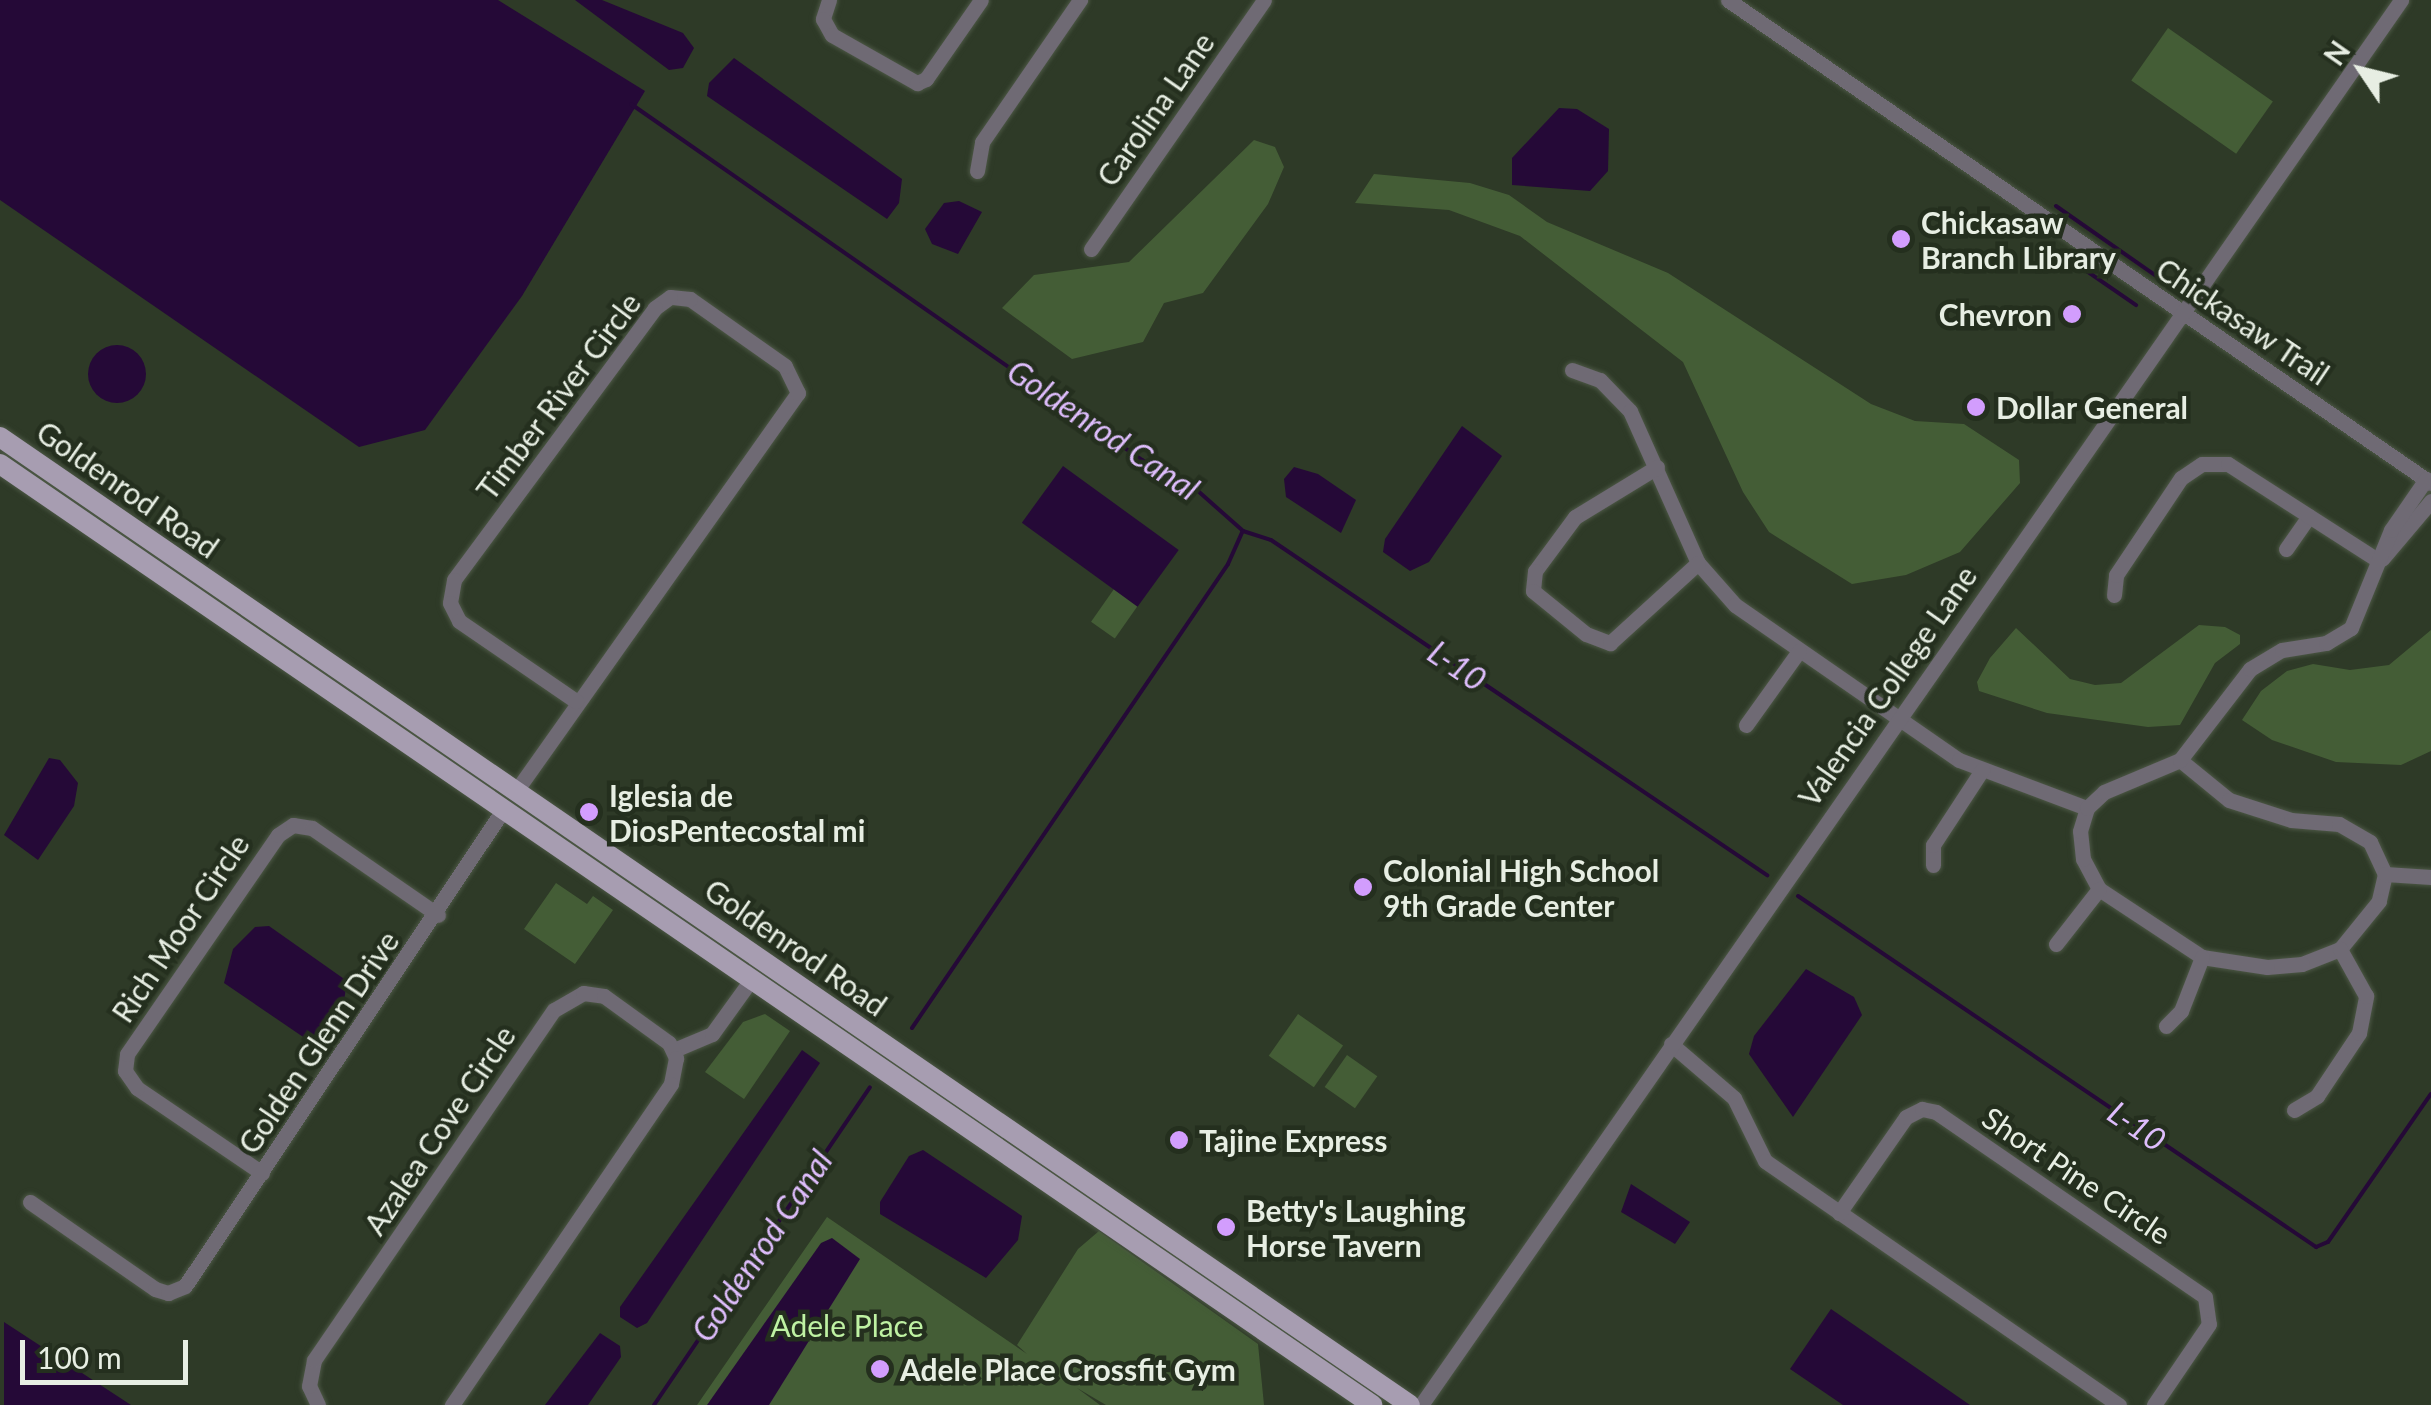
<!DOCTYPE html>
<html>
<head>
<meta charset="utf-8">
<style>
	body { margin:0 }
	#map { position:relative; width:2431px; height:1405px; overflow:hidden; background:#2e3a27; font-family:Lato,sans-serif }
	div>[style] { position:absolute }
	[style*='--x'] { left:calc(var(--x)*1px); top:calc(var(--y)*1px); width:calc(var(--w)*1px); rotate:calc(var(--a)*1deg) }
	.green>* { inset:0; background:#445d36; transform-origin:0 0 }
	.water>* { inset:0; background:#250937; transform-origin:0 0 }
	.round { border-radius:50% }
	.stream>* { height:4px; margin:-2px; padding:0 2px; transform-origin:2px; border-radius:2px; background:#250937 }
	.roads { filter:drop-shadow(0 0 2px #4c5745) drop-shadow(0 0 2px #4c5745) }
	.minor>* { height:15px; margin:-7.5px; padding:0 7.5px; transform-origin:7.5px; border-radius:7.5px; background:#6f6a74 }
	.major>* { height:20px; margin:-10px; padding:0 10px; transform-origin:10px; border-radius:10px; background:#a79db1 }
	.dots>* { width:28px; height:28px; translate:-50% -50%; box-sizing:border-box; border:5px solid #242f1e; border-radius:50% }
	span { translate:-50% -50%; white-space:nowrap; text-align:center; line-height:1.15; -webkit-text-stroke:9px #242f1e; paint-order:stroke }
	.street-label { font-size:30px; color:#e7eee3 }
	.poi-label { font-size:30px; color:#e7eee3; font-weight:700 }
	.left { translate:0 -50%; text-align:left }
	.right { translate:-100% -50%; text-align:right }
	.park-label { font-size:30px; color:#bff2a3 }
	.water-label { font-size:32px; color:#debdfc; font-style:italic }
	.north { position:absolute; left:2311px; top:20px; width:100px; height:100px; -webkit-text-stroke:8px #242f1e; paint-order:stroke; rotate:305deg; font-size:28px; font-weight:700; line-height:40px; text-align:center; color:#e7eee3 }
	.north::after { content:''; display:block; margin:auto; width:35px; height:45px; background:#e7eee3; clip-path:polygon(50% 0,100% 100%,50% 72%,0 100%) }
	.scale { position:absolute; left:20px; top:1340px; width:168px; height:45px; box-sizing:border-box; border:5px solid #e7eee3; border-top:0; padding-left:12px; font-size:30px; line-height:35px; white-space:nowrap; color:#e7eee3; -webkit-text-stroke:8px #242f1e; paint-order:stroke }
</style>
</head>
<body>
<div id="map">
	<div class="green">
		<div style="left:2168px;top:28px;width:128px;height:64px;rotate:35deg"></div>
		<div style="clip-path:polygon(1254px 140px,1275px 147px,1284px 167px,1268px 204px,1203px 293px,1164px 303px,1143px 342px,1072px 359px,1002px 308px,1034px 275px,1129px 262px)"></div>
		<div style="clip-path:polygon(1374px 174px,1470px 183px,1509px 195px,1547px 222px,1668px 273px,1871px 404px,1915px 421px,1964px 424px,2019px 460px,2020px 483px,1960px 552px,1906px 575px,1852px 584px,1769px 532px,1743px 492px,1683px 362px,1520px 236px,1449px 210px,1355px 203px)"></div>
		<div style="left:1114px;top:589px;width:29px;height:40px;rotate:35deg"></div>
		<div style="clip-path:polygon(2199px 625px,2225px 627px,2240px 635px,2240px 644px,2215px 663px,2180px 725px,2148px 727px,2047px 713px,1979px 691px,1977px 682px,1990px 658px,2016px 628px,2070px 679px,2095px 685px,2121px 683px)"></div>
		<div style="clip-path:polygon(2431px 630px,2431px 751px,2401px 765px,2336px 762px,2272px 740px,2242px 720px,2261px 691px,2287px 671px,2313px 664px,2350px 670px,2389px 665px)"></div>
		<div style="clip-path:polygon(556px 883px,587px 904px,593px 896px,613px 910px,575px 964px,524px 929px)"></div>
		<div style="clip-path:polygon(765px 1014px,790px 1031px,744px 1099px,705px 1072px,743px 1022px)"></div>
		<div style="left:1298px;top:1014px;width:55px;height:51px;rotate:35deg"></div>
		<div style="left:1347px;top:1055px;width:37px;height:39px;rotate:35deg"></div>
		<div style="clip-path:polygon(827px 1217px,1027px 1354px,1017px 1345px,1078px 1249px,1099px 1231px,1258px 1344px,1264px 1405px,1106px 1405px,1077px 1388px,1100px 1405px,697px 1405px)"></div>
	</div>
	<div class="water">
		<div style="clip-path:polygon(0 0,498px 0,645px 91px,522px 296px,425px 430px,359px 447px,0 200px)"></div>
		<div style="clip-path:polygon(575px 0,602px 0,683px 33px,694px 48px,683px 68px,669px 70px)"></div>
		<div style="clip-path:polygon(734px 58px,902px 179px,899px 203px,887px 219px,707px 96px,709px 83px)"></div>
		<div style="clip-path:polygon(1559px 108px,1577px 109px,1609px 129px,1608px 171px,1590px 191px,1512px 185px,1512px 158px)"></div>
		<div style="clip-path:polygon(959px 201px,982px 212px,958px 254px,932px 244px,925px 229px,944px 203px)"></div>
		<div class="round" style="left:88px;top:345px;width:58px;height:58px"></div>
		<div style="clip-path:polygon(1462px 426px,1502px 456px,1429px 562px,1410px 571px,1383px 552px,1385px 539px)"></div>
		<div style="left:1063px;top:466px;width:143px;height:70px;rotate:36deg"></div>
		<div style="clip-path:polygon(1294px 467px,1318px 474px,1356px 500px,1341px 533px,1286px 497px,1284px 479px)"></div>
		<div style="clip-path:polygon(49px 758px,60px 760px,78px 783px,74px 806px,38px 860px,4px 835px)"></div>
		<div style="clip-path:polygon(269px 926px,347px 981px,344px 1001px,312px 1043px,224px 983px,233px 949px,255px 927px)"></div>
		<div style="clip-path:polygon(1806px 969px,1854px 997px,1862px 1015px,1793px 1117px,1749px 1054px,1754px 1036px)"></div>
		<div style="clip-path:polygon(802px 1050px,820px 1063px,647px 1323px,637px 1328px,620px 1317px,620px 1307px)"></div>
		<div style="clip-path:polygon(923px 1150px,1022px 1216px,1018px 1240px,986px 1278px,880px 1214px,880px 1202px,909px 1156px)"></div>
		<div style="clip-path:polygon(1631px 1184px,1690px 1222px,1675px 1244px,1621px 1212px)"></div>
		<div style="clip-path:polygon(832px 1238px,860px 1259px,769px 1405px,707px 1405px,821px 1243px)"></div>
		<div style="clip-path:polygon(1831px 1309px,1970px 1405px,1843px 1405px,1790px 1369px)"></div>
		<div style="clip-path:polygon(4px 1322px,131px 1405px,4px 1405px)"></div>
		<div style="clip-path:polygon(600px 1333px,620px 1346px,621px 1357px,588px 1405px,545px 1405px)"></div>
	</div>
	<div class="stream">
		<div style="--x:631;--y:104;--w:623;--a:34.86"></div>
		<div style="--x:1142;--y:460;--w:64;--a:29"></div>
		<div style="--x:1198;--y:491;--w:60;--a:41.6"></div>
		<div style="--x:1243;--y:531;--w:29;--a:18"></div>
		<div style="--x:1271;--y:540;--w:599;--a:34.04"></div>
		<div style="--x:2056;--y:206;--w:133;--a:34.9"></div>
		<div style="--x:2062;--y:254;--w:90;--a:34.6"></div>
		<div style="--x:1798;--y:896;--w:626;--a:34.12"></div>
		<div style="--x:2316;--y:1247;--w:13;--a:-23"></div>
		<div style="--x:2328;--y:1242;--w:180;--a:-55.2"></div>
		<div style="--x:912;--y:1028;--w:561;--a:-55.74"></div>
		<div style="--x:1228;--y:564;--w:36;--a:-66"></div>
		<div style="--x:654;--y:1405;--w:384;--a:-55.8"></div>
	</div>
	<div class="roads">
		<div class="minor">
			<div style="--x:829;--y:0;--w:20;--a:108"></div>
			<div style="--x:823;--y:19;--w:18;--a:61"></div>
			<div style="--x:832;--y:35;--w:98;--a:29.5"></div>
			<div style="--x:917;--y:83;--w:10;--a:-24"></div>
			<div style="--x:926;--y:79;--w:96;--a:-55.2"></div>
			<div style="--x:1728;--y:0;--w:853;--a:34.49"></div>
			<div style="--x:977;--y:171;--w:29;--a:-80"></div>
			<div style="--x:982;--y:142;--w:173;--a:-55.4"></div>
			<div style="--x:1091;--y:249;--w:303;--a:-55.2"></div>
			<div style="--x:1572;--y:370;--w:30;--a:20"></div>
			<div style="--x:1600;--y:380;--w:43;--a:45.9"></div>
			<div style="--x:1630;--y:411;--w:167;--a:65.9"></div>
			<div style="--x:1698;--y:563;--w:56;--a:48.6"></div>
			<div style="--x:1735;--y:605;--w:272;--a:34.7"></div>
			<div style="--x:1959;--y:760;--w:137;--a:20.6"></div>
			<div style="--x:1657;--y:467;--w:96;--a:148.6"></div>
			<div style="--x:1575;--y:517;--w:67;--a:126.5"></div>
			<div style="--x:1535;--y:571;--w:20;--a:96"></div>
			<div style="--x:1533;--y:591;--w:68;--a:39.1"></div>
			<div style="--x:1586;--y:634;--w:26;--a:21"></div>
			<div style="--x:1610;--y:643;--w:119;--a:-42.3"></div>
			<div style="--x:2286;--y:549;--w:40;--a:-55.1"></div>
			<div style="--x:2382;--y:559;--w:76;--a:-49.8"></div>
			<div style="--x:2114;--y:595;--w:20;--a:-84"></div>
			<div style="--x:2116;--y:575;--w:117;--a:-56.2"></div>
			<div style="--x:2181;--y:478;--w:25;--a:-34"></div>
			<div style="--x:2202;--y:464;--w:26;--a:0"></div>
			<div style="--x:2228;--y:464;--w:179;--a:32.7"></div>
			<div style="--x:1746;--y:725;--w:91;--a:-54.4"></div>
			<div style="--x:2180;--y:760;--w:63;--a:39.2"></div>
			<div style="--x:2229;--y:800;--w:65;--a:17.9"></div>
			<div style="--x:2291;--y:820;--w:48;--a:4.8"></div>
			<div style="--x:2339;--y:824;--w:36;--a:30"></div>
			<div style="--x:2370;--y:842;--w:35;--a:65"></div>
			<div style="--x:2385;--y:874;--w:28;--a:103"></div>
			<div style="--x:2379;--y:901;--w:62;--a:129.1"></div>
			<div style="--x:2340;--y:949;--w:41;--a:158.5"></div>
			<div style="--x:2302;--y:964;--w:35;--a:175"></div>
			<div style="--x:2267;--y:967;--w:66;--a:-171.3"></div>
			<div style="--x:2202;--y:957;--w:123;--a:-146.6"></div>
			<div style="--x:2099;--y:889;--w:34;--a:-118"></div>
			<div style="--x:2083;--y:859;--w:28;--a:-96"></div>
			<div style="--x:2080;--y:831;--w:24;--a:-73"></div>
			<div style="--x:2087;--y:808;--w:23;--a:-43"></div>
			<div style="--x:2104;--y:792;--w:82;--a:-22.8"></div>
			<div style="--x:2180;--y:760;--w:115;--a:-52.4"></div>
			<div style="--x:2250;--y:669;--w:37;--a:-31"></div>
			<div style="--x:2282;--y:650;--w:45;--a:-9"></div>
			<div style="--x:2326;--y:643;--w:29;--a:-31"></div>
			<div style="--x:2351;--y:628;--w:106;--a:-67.8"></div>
			<div style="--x:2391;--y:530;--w:62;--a:-55.5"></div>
			<div style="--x:516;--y:791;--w:488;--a:-54.7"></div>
			<div style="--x:798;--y:393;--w:30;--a:-116"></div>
			<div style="--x:785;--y:366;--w:116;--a:-144.8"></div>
			<div style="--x:690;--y:299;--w:20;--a:-174"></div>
			<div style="--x:670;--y:297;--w:19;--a:144"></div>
			<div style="--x:655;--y:308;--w:338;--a:126.5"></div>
			<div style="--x:454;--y:580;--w:23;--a:100"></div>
			<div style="--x:450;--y:603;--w:20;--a:63"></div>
			<div style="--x:459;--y:621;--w:142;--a:34.4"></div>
			<div style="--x:1933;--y:865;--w:20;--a:-90"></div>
			<div style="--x:1933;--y:845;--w:90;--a:-56.8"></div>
			<div style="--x:2385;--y:874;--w:46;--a:3.7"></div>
			<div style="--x:2056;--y:944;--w:70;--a:-52"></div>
			<div style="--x:2166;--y:1026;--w:21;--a:-45"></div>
			<div style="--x:2181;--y:1011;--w:58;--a:-68.7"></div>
			<div style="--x:1671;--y:1044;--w:83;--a:40.6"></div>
			<div style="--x:1734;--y:1098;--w:70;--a:63.8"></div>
			<div style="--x:1765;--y:1161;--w:430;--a:34.6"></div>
			<div style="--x:674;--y:1050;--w:41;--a:-22.8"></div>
			<div style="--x:712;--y:1034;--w:67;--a:-54.2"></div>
			<div style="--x:2294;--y:1110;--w:27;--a:-31"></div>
			<div style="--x:2317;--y:1096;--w:76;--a:-56.3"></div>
			<div style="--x:2359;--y:1033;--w:38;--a:-79"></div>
			<div style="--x:2366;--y:996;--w:54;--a:-119"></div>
			<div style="--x:262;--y:1173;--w:151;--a:-145.8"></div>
			<div style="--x:137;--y:1088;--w:21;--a:-125"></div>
			<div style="--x:125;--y:1071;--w:17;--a:-83"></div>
			<div style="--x:127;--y:1054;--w:266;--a:-55.4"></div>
			<div style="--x:278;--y:835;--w:18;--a:-34"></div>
			<div style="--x:293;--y:825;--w:19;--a:9"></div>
			<div style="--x:312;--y:828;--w:153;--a:34.6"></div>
			<div style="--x:30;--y:1202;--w:152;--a:34.8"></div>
			<div style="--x:155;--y:1289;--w:14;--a:17"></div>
			<div style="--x:168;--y:1293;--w:18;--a:-22"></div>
			<div style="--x:185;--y:1286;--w:572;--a:-56.25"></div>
			<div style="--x:1839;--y:1213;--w:117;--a:-55.1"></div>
			<div style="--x:1906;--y:1117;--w:18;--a:-27"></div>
			<div style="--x:1922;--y:1109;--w:14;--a:12"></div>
			<div style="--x:1936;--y:1112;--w:326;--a:34.5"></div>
			<div style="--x:2205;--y:1297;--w:27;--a:82"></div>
			<div style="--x:2209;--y:1324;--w:98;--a:124.2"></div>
			<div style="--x:318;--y:1405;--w:21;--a:-115"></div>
			<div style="--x:309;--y:1386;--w:26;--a:-79"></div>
			<div style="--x:314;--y:1360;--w:424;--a:-55.6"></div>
			<div style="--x:554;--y:1010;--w:34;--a:-30"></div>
			<div style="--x:583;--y:993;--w:21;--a:8"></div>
			<div style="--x:604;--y:996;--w:80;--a:35.9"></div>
			<div style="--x:669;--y:1043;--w:17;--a:65"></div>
			<div style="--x:676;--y:1058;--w:26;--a:101"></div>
			<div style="--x:671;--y:1084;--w:389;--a:124.3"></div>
			<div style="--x:1421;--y:1405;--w:1713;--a:-55.1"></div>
		</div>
		<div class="major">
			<div style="--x:0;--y:437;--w:1710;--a:34.47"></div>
			<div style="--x:0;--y:464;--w:1664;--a:34.44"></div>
		</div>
	</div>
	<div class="dots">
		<div style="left:1901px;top:239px;background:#d29dfd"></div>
		<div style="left:2072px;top:314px;background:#d29dfd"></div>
		<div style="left:1976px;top:407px;background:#d29dfd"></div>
		<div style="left:589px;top:812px;background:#d29dfd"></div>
		<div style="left:1363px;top:887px;background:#d29dfd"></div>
		<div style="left:1179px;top:1140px;background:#d29dfd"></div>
		<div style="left:1226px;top:1227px;background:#d29dfd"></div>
		<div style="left:880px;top:1369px;background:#d29dfd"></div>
	</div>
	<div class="street-label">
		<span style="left:1155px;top:109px;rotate:-55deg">Carolina Lane</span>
		<span style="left:2243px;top:321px;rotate:34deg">Chickasaw Trail</span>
		<span style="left:558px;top:396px;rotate:-53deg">Timber River Circle</span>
		<span style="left:128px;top:489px;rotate:35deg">Goldenrod Road</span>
		<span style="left:1887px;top:686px;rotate:-55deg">Valencia College Lane</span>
		<span style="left:180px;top:928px;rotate:-56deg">Rich Moor Circle</span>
		<span style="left:796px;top:947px;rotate:35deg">Goldenrod Road</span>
		<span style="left:318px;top:1042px;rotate:-56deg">Golden Glenn Drive</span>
		<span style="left:439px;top:1130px;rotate:-56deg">Azalea Cove Circle</span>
		<span style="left:2077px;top:1175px;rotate:34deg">Short Pine Circle</span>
	</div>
	<div class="poi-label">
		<span class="left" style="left:1921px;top:239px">Chickasaw<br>Branch Library</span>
		<span class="right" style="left:2052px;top:314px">Chevron</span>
		<span class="left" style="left:1996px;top:407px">Dollar General</span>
		<span class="left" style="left:609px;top:812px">Iglesia de<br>DiosPentecostal mi</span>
		<span class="left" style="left:1383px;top:887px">Colonial High School<br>9th Grade Center</span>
		<span class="left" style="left:1199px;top:1140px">Tajine Express</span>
		<span class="left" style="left:1246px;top:1227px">Betty's Laughing<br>Horse Tavern</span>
		<span class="left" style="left:900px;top:1369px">Adele Place Crossfit Gym</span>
	</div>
	<div class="park-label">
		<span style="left:847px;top:1325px">Adele Place</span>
	</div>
	<div class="water-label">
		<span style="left:1103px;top:430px;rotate:34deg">Goldenrod Canal</span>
		<span style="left:1457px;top:666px;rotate:34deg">L-10</span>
		<span style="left:2137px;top:1126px;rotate:34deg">L-10</span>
		<span style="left:762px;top:1246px;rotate:-56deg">Goldenrod Canal</span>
	</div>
	<div class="north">N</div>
	<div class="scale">100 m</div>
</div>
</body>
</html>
